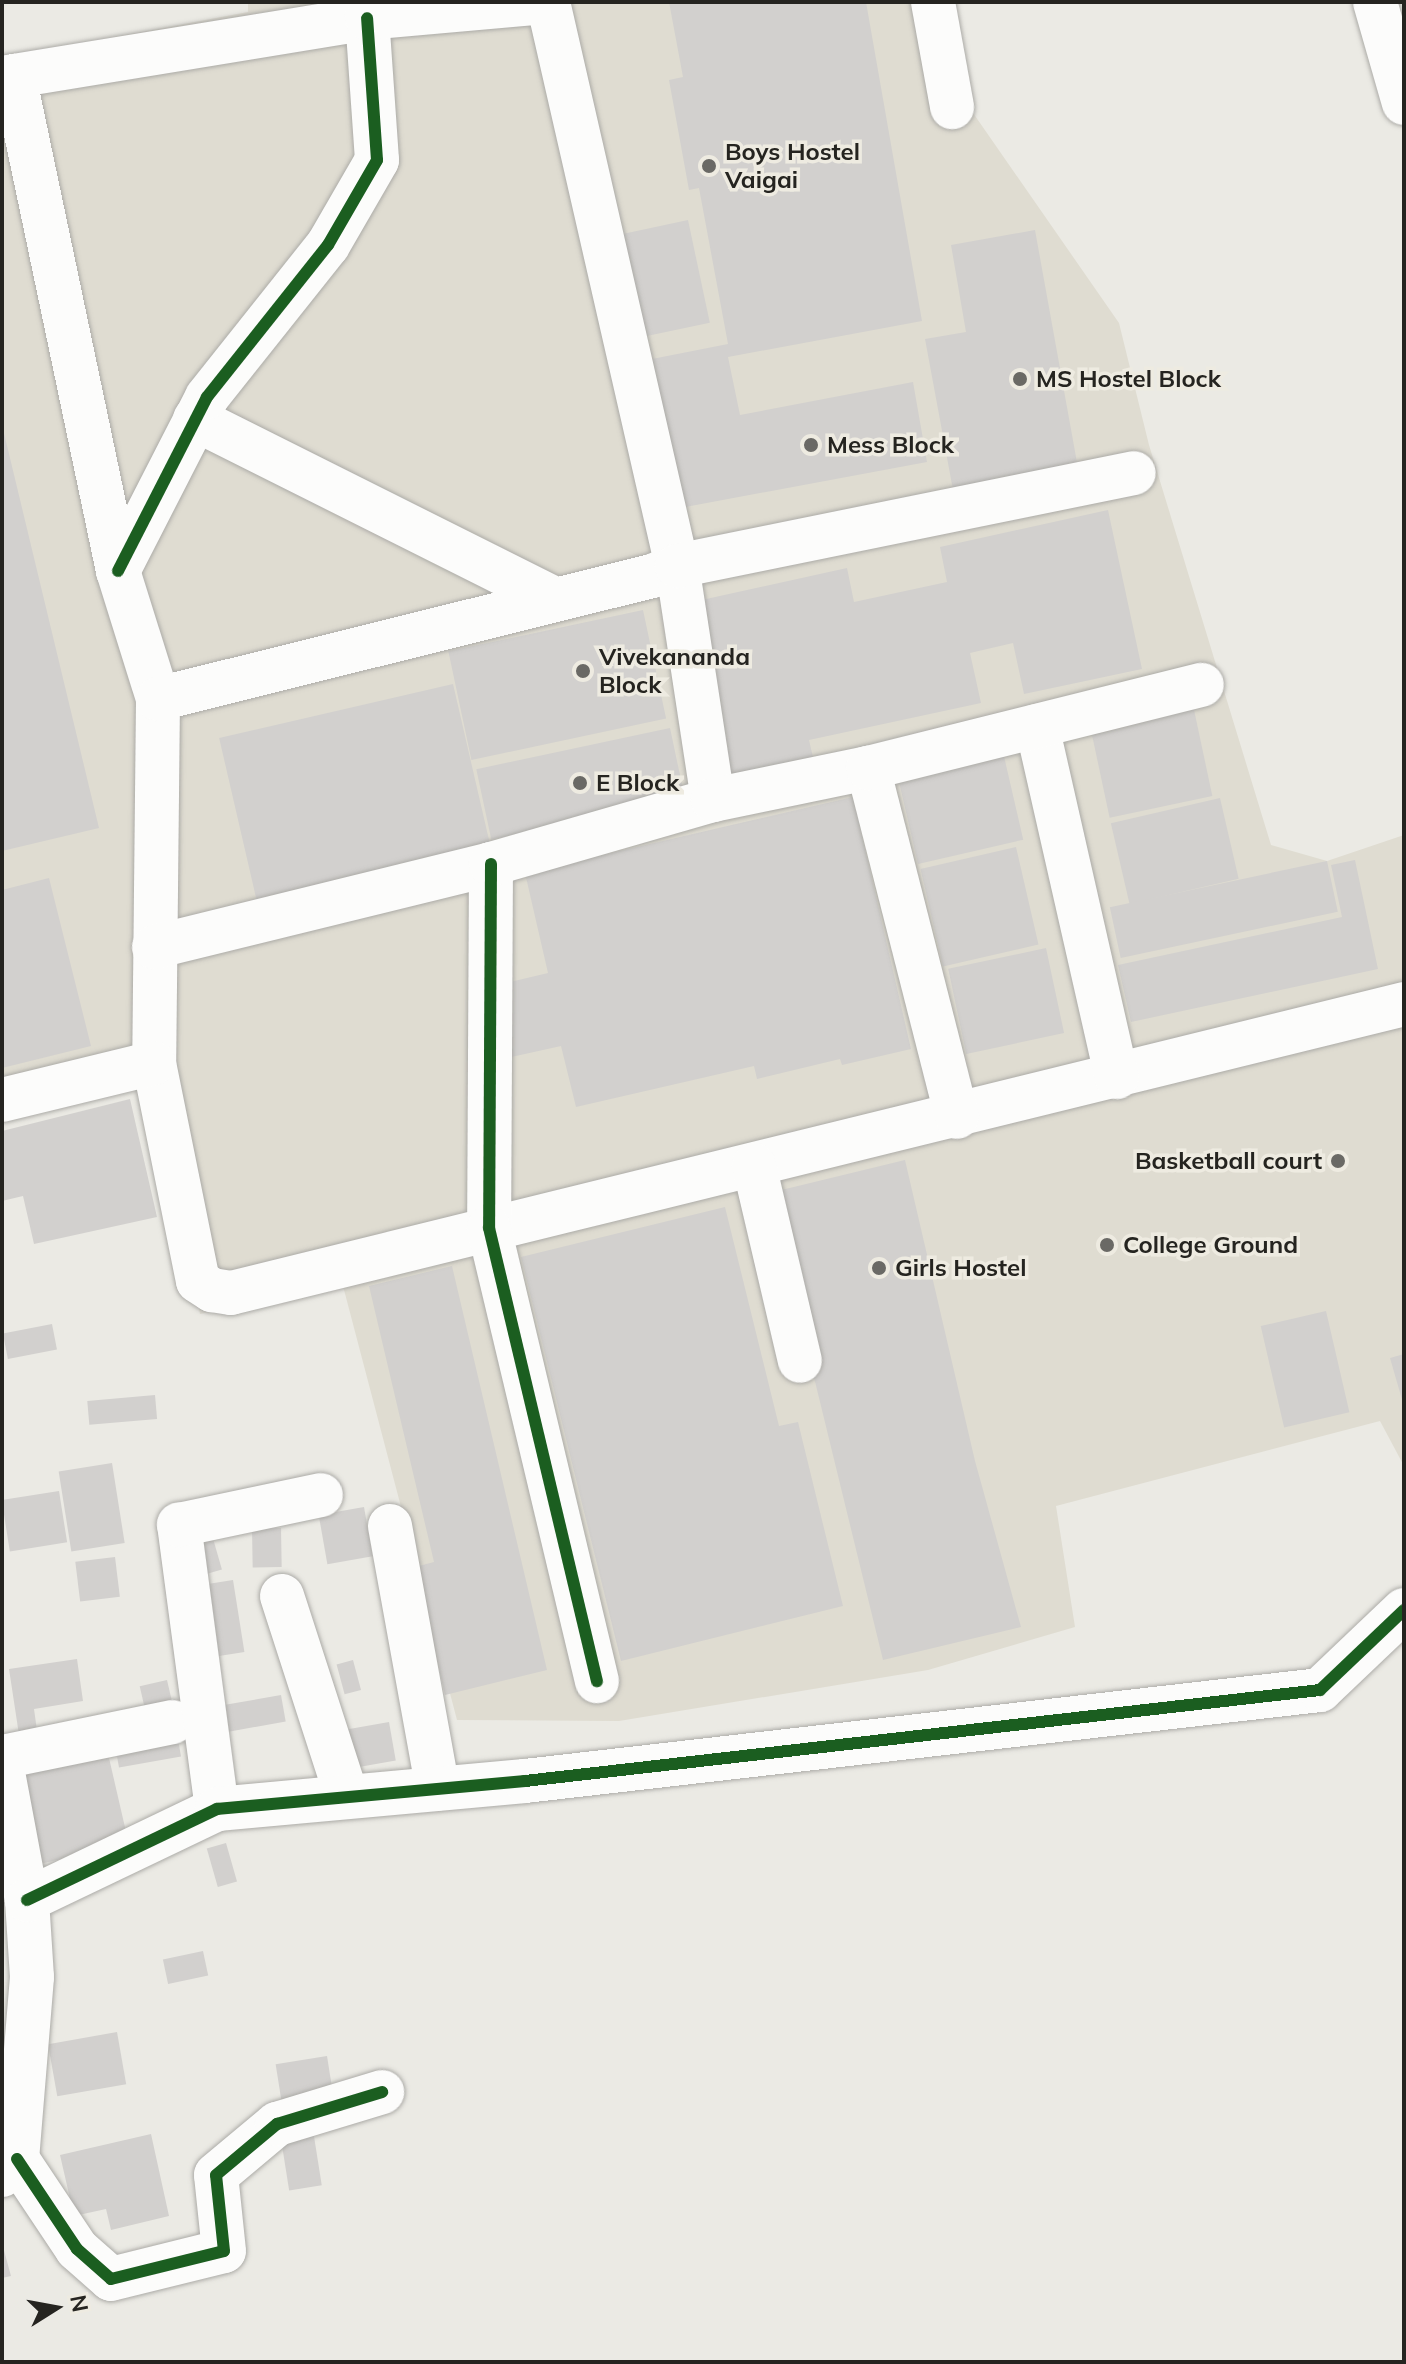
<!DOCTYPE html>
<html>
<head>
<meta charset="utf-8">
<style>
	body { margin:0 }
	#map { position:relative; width:1406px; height:2364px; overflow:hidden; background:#ebeae4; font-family:Mulish,sans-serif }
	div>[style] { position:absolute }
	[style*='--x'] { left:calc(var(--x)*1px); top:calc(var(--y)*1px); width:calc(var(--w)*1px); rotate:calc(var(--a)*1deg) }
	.built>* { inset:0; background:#dfdcd1 }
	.building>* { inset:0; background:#d2d0ce; transform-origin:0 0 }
	.roads { filter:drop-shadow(0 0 2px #acaba7) drop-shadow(0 0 2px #acaba7) }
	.minor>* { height:44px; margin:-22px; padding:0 22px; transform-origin:22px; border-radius:22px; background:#fcfcfb }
	.cycleway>* { height:12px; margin:-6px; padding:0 6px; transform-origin:6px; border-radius:6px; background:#1b5e20 }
	.dots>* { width:22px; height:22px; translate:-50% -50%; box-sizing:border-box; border:4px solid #eeebe1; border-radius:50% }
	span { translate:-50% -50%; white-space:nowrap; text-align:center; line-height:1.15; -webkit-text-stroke:7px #eeebe1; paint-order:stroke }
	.poi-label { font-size:24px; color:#252420; font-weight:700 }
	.left { translate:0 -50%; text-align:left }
	.right { translate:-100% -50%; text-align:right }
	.frame { position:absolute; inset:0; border:4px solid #252420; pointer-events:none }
	.north { position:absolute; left:16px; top:2268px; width:80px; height:80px; -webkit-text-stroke:6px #eeebe1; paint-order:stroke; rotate:79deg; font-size:22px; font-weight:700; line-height:32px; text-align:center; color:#252420 }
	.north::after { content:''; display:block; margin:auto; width:28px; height:36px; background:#252420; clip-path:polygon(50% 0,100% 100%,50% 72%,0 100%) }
</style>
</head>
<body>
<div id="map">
	<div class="built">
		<div style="clip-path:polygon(248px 2px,933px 2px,946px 74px,1119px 323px,1149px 445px,1271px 845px,1327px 861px,1404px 835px,1404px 1466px,1380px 1421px,1056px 1506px,1075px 1627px,928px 1670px,619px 1721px,457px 1720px,343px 1286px,200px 1314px,154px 1064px,2px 1100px,2px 58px,248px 12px)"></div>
	</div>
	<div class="building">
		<div style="clip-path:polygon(669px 2px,866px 2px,922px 321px,728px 357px,740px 415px,913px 382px,927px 462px,680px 508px,652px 359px,728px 344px,699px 188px,689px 190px,669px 80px,683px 77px)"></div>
		<div style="left:688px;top:220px;width:105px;height:68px;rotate:78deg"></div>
		<div style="clip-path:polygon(1035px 230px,1078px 468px,953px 490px,925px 339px,966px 332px,951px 245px)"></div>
		<div style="clip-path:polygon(3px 429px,99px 828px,2px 851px,2px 430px)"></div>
		<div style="clip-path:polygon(1108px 510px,1142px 669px,1024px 694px,1013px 643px,970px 653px,981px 703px,809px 740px,815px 766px,728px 785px,688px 603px,847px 568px,854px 602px,947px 582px,940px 547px)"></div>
		<div style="left:643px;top:610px;width:111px;height:199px;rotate:78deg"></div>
		<div style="left:453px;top:684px;width:178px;height:240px;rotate:77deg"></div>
		<div style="left:1193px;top:705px;width:93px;height:105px;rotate:78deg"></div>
		<div style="left:670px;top:728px;width:72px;height:198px;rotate:78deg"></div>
		<div style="left:1003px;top:752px;width:90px;height:108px;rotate:77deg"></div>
		<div style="clip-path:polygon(853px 797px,911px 1049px,842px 1065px,840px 1059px,757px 1079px,754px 1066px,576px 1107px,561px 1046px,489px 1062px,472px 991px,548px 973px,525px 873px)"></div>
		<div style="left:1220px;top:798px;width:83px;height:112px;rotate:77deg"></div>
		<div style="left:1016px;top:847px;width:100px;height:98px;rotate:77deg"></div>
		<div style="clip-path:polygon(1355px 860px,1378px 969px,1131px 1022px,1118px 965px,1342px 917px,1331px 865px)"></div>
		<div style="left:1327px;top:861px;width:52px;height:222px;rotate:78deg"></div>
		<div style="clip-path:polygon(49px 878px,91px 1046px,2px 1068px,2px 890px)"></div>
		<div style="left:1046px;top:948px;width:87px;height:100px;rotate:78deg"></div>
		<div style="clip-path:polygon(130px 1099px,157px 1217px,34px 1244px,23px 1196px,2px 1201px,2px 1131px)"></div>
		<div style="clip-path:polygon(905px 1160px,975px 1461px,1021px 1627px,883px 1660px,769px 1193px)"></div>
		<div style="clip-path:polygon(725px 1207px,779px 1426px,798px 1422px,843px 1606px,621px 1661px,521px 1257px)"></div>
		<div style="clip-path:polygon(452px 1266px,547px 1670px,445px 1695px,415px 1567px,434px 1562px,369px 1286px)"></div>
		<div style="left:1326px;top:1311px;width:104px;height:67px;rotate:77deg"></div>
		<div style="left:52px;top:1324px;width:26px;height:50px;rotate:79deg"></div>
		<div style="clip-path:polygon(1404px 1354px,1404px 1403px,1403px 1403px,1390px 1358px)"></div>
		<div style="left:155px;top:1395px;width:24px;height:68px;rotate:85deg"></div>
		<div style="left:112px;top:1463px;width:81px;height:54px;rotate:81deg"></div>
		<div style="left:59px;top:1491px;width:52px;height:58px;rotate:81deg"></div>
		<div style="left:364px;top:1507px;width:50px;height:46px;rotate:80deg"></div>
		<div style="left:281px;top:1528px;width:39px;height:29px;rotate:89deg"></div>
		<div style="left:212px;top:1535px;width:36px;height:25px;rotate:74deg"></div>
		<div style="left:115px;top:1557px;width:40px;height:40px;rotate:83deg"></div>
		<div style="left:233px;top:1580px;width:73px;height:40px;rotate:81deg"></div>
		<div style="clip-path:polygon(77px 1659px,83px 1701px,34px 1709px,39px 1745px,21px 1748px,9px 1669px)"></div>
		<div style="left:353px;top:1660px;width:31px;height:17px;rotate:75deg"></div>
		<div style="left:167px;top:1680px;width:36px;height:28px;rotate:77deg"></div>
		<div style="left:281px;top:1695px;width:27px;height:58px;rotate:80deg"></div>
		<div style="left:389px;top:1722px;width:39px;height:46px;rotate:80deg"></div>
		<div style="left:176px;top:1728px;width:29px;height:63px;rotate:80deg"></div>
		<div style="left:106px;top:1745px;width:101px;height:98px;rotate:77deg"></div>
		<div style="left:226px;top:1843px;width:40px;height:20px;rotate:74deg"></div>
		<div style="left:203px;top:1951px;width:25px;height:41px;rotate:78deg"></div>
		<div style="left:117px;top:2032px;width:53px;height:70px;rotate:80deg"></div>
		<div style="left:327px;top:2056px;width:46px;height:52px;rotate:81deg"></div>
		<div style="left:313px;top:2130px;width:56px;height:33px;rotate:81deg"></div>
		<div style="clip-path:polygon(151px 2134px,169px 2216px,111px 2230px,106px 2209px,74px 2216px,60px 2155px)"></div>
		<div style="clip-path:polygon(2px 2243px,11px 2276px,2px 2278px)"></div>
	</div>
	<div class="roads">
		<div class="minor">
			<div style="--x:933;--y:2;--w:107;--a:79.7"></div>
			<div style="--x:1375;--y:2;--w:105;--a:74"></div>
			<div style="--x:14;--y:76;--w:506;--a:78.13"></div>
			<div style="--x:118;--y:571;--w:134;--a:72.6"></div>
			<div style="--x:158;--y:699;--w:364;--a:90.6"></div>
			<div style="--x:154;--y:1063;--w:222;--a:78.6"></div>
			<div style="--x:198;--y:1281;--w:17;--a:33"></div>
			<div style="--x:212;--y:1290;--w:19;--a:9"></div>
			<div style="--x:231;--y:1293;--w:1208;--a:-13.84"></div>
			<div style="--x:2;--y:78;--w:370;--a:-9.3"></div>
			<div style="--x:367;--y:18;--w:21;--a:-131"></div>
			<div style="--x:195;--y:419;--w:402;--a:26.6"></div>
			<div style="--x:118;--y:571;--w:195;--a:-62.9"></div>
			<div style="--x:207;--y:397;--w:194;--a:-51.5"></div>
			<div style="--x:328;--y:245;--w:98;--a:-60"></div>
			<div style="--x:377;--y:160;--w:142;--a:-94"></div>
			<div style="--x:367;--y:18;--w:182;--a:-5.1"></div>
			<div style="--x:548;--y:2;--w:579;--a:77.12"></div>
			<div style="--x:677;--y:566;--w:27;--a:158"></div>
			<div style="--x:652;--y:576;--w:509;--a:166.02"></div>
			<div style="--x:1037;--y:726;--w:360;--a:77.2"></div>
			<div style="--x:868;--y:768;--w:360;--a:75.7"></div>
			<div style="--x:713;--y:800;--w:237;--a:-98.7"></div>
			<div style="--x:677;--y:566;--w:466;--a:-11.5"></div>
			<div style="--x:491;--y:864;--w:364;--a:90.3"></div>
			<div style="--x:489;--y:1228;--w:466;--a:76.6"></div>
			<div style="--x:154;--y:947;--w:347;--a:-13.8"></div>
			<div style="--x:491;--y:864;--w:231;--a:-16.1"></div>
			<div style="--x:713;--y:800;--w:158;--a:-11.7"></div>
			<div style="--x:868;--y:768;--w:344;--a:-14"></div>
			<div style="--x:2;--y:1100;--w:156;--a:-13.7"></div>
			<div style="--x:754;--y:1165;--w:201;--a:76.8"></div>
			<div style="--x:390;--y:1526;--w:267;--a:79.7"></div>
			<div style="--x:282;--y:1596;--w:211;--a:72.1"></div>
			<div style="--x:2;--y:1757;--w:174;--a:-11.6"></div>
			<div style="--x:2;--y:1767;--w:135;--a:79.4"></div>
			<div style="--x:27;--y:1900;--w:77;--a:86.3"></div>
			<div style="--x:32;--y:1977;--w:183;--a:94.7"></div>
			<div style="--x:17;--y:2159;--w:22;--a:133"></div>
			<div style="--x:217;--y:1809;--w:287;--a:-97.6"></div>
			<div style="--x:179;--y:1525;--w:145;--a:-11.9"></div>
			<div style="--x:27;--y:1900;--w:211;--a:-25.6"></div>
			<div style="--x:217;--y:1809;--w:309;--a:-5.2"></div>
			<div style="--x:525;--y:1781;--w:800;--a:-6.53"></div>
			<div style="--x:1320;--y:1690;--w:116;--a:-43.6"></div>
			<div style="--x:17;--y:2159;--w:108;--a:56.3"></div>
			<div style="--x:77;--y:2249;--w:45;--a:41.4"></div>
			<div style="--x:111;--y:2279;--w:116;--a:-13.9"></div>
			<div style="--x:224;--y:2251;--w:76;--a:-96"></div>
			<div style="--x:216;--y:2175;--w:80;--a:-39.9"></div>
			<div style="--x:277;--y:2124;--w:110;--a:-16.9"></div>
		</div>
	</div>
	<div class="cycleway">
		<div style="--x:118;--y:571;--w:195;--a:-62.9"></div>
		<div style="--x:207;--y:397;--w:194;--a:-51.5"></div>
		<div style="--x:328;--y:245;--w:98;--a:-60"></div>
		<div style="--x:377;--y:160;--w:142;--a:-94"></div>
		<div style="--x:491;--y:864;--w:364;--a:90.3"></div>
		<div style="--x:489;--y:1228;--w:466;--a:76.6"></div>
		<div style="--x:27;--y:1900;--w:211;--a:-25.6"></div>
		<div style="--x:217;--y:1809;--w:309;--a:-5.2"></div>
		<div style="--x:525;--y:1781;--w:800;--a:-6.53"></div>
		<div style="--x:1320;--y:1690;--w:116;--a:-43.6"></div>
		<div style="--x:17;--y:2159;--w:108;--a:56.3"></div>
		<div style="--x:77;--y:2249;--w:45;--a:41.4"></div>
		<div style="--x:111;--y:2279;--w:116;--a:-13.9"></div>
		<div style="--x:224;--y:2251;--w:76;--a:-96"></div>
		<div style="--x:216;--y:2175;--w:80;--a:-39.9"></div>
		<div style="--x:277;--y:2124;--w:110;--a:-16.9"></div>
	</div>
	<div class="dots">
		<div style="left:709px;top:166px;background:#6a6965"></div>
		<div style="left:1020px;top:379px;background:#6a6965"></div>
		<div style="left:811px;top:445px;background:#6a6965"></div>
		<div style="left:583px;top:671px;background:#6a6965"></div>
		<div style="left:580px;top:783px;background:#6a6965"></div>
		<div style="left:1338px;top:1161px;background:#6a6965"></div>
		<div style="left:1107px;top:1245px;background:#6a6965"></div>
		<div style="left:879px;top:1268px;background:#6a6965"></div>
	</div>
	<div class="poi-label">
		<span class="left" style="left:725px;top:166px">Boys Hostel<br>Vaigai</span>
		<span class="left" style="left:1036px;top:379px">MS Hostel Block</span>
		<span class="left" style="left:827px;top:445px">Mess Block</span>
		<span class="left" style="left:599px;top:671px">Vivekananda<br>Block</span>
		<span class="left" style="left:596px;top:783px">E Block</span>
		<span class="right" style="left:1322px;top:1161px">Basketball court</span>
		<span class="left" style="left:1123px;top:1245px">College Ground</span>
		<span class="left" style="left:895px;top:1268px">Girls Hostel</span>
	</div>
	<div class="frame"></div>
	<div class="north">N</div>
</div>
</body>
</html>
